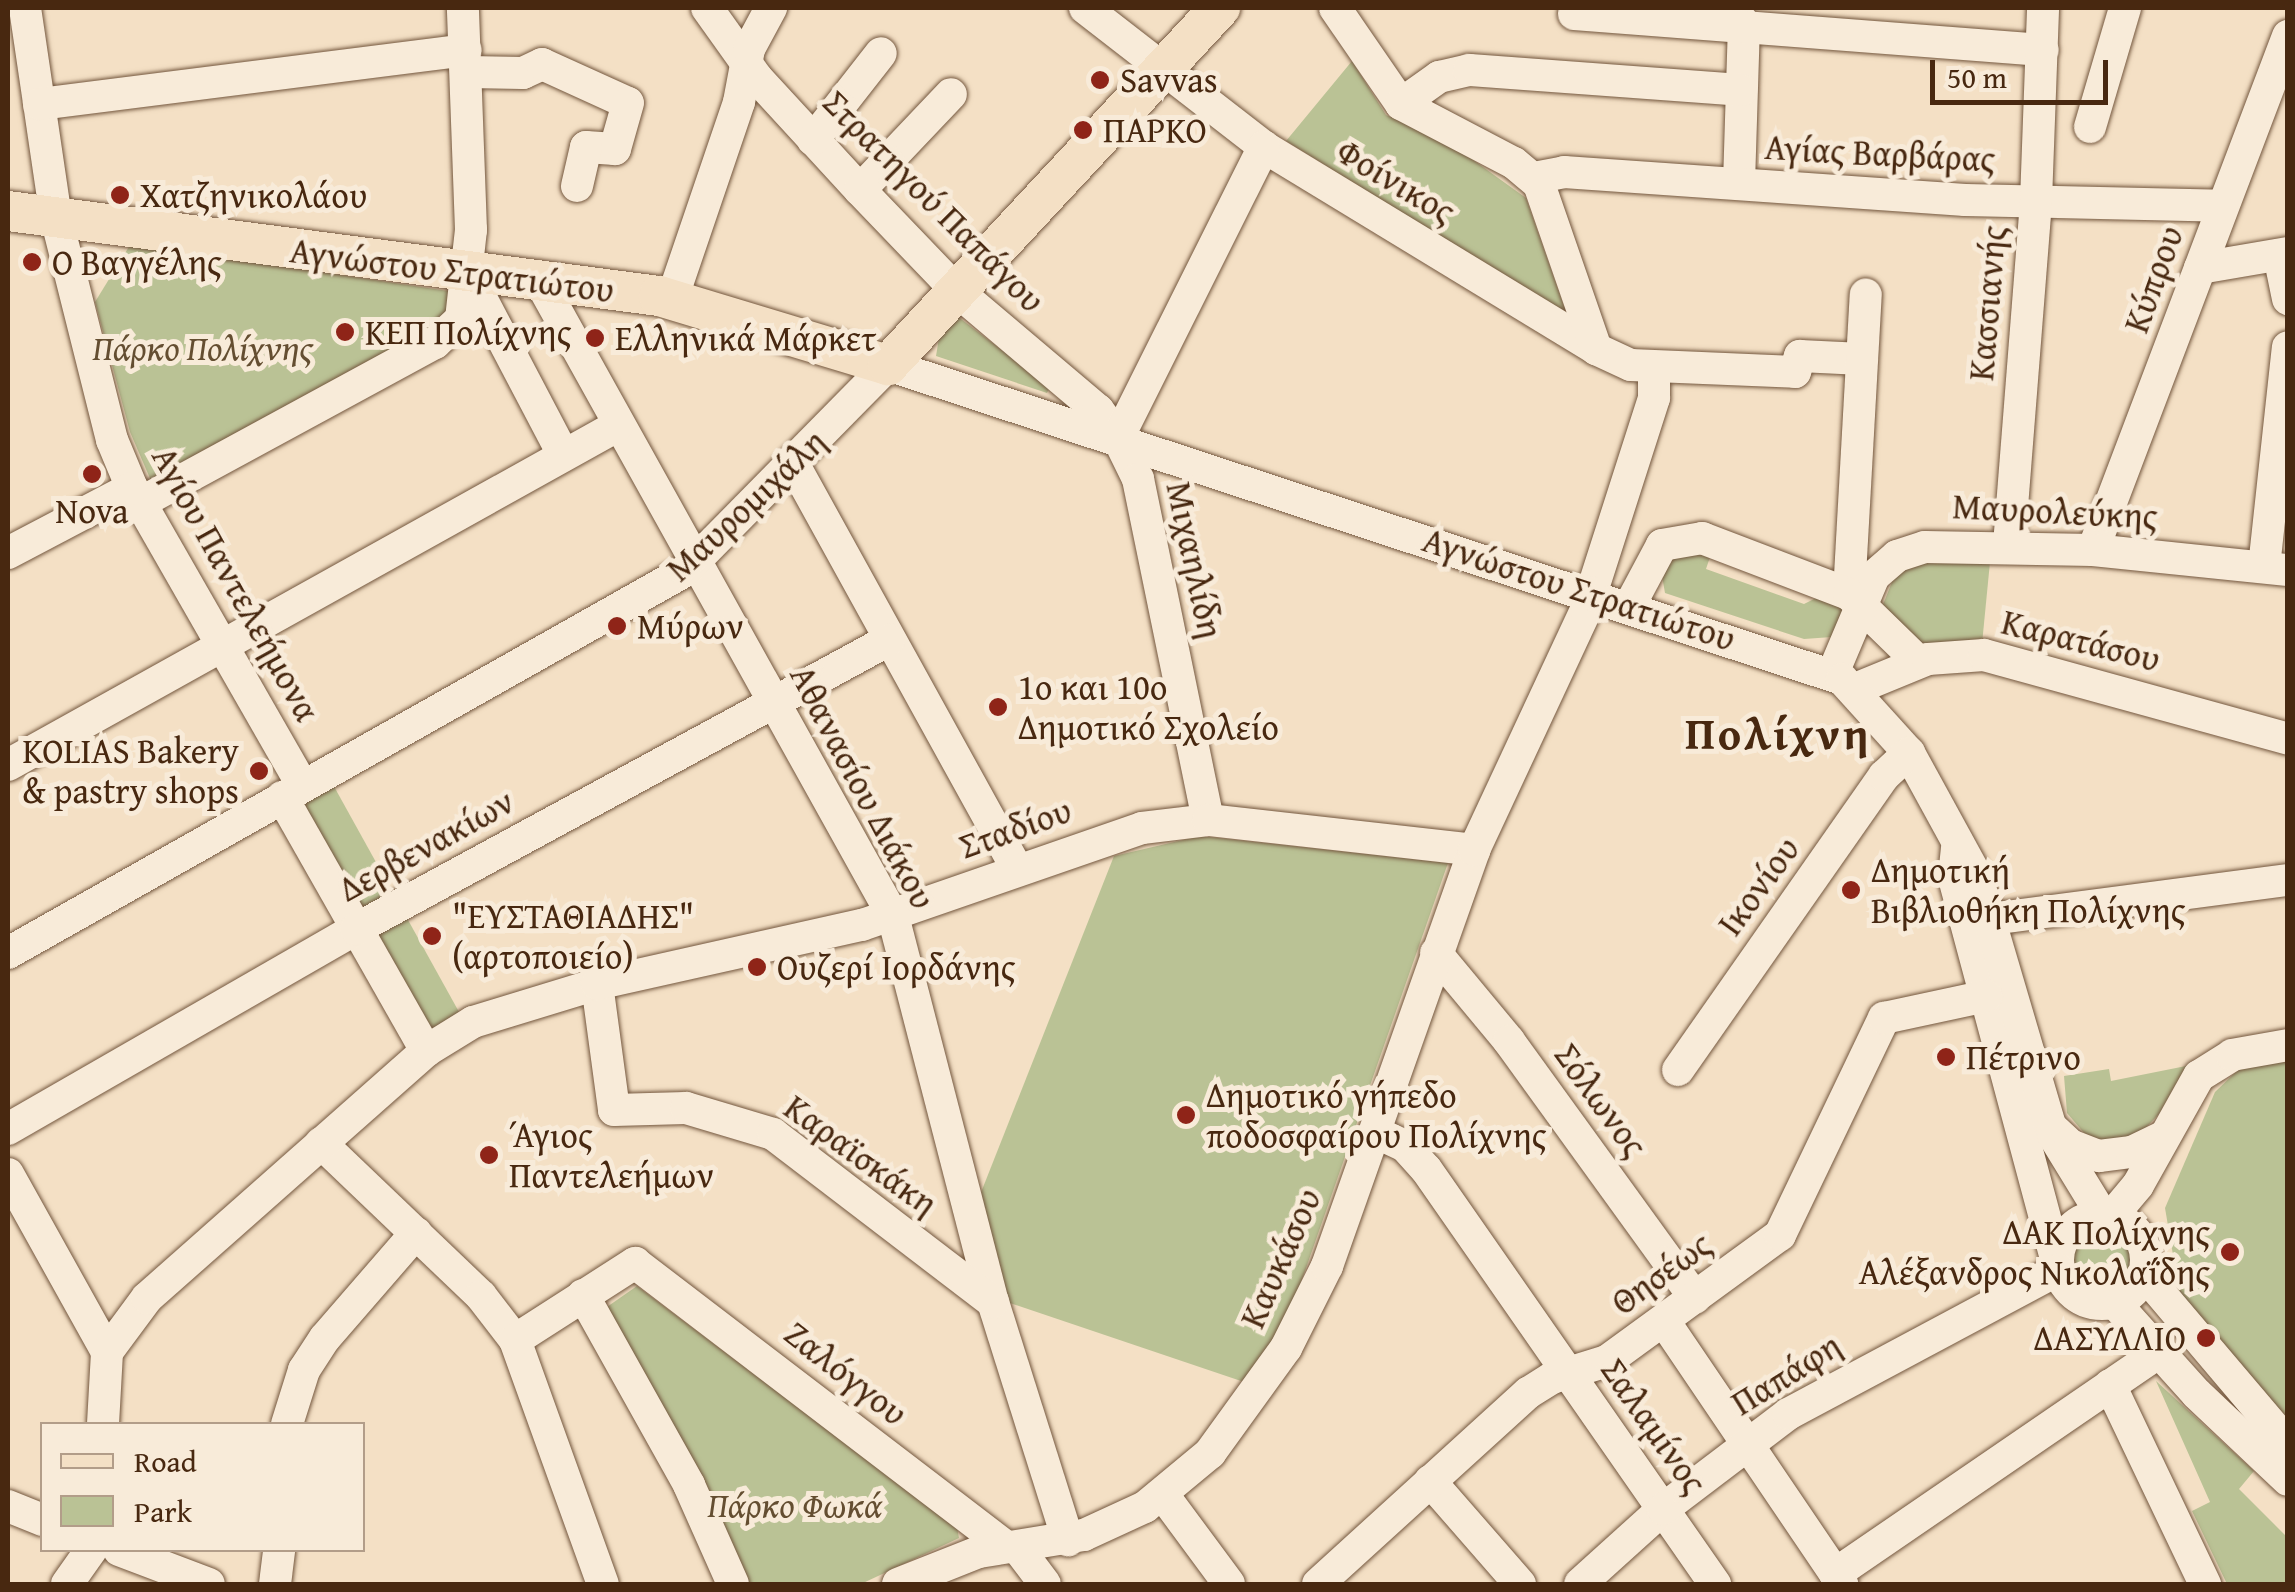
<!DOCTYPE html>
<html>
<head>
<meta charset="utf-8">
<style>
	body { margin:0 }
	#map { position:relative; width:2295px; height:1592px; overflow:hidden; background:#f4e0c5; font-family:"Gentium Book Plus",serif }
	div>[style] { position:absolute }
	[style*='--x'] { left:calc(var(--x)*1px); top:calc(var(--y)*1px); width:calc(var(--w)*1px); rotate:calc(var(--a)*1deg) }
	.green>* { inset:0; background:#bac295; transform-origin:0 0 }
	.round { border-radius:50% }
	.roads { filter:drop-shadow(0 0 2px #73563d) drop-shadow(0 0 2px #73563d) }
	.minor>* { height:32px; margin:-16px; padding:0 16px; transform-origin:16px; border-radius:16px; background:#f8ebd9 }
	.minor>.ring { margin:-16px; padding:0; box-sizing:content-box; background:none; border:32px solid #f8ebd9; border-radius:50% }
	.major>* { height:40px; margin:-20px; padding:0 20px; transform-origin:20px; border-radius:20px; background:#f4e0c5 }
	.dots>* { width:28px; height:28px; translate:-50% -50%; box-sizing:border-box; border:5px solid #f8ebd9; border-radius:50% }
	span { translate:-50% -50%; white-space:nowrap; text-align:center; line-height:1.15; -webkit-text-stroke:10px #f8ebd9; paint-order:stroke }
	.poi-label { font-size:35px; color:#482810 }
	.left { translate:0 -50%; text-align:left }
	.right { translate:-100% -50%; text-align:right }
	.street-label { font-size:35px; color:#482810 }
	.park-label { font-size:35px; color:#644e31; font-style:italic }
	.district-label { font-size:45px; color:#482810; font-weight:700; letter-spacing:2.5px }
	.frame { position:absolute; inset:0; border:10px solid #482810; pointer-events:none }
	.legend { position:absolute; left:40px; top:1422px; width:325px; height:130px; box-sizing:border-box; background:#f8ebd9; border:2px solid #b29d89; margin:0; padding:12px 18px; list-style:none; font-size:30px; color:#482810 }
	.legend li { display:flex; align-items:center; gap:20px; height:50px }
	.legend b { width:50px; border:2px solid #b29d89 }
	.scale { position:absolute; left:1930px; top:60px; width:178px; height:45px; box-sizing:border-box; border:5px solid #482810; border-top:0; padding-left:12px; font-size:30px; line-height:35px; white-space:nowrap; color:#482810; -webkit-text-stroke:8px #f8ebd9; paint-order:stroke }
</style>
</head>
<body>
<div id="map">
	<div class="green">
		<div style="clip-path:polygon(1352px 61px,1386px 115px,1451px 144px,1526px 198px,1567px 315px,1286px 141px)"></div>
		<div style="clip-path:polygon(130px 245px,146px 246px,455px 292px,441px 326px,152px 483px,130px 432px,95px 302px)"></div>
		<div style="clip-path:polygon(957px 316px,1050px 387px,1047px 393px,936px 356px,940px 332px)"></div>
		<div style="clip-path:polygon(1712px 551px,1706px 569px,1804px 604px,1820px 596px,1843px 609px,1832px 637px,1804px 639px,1665px 593px,1662px 576px,1670px 555px)"></div>
		<div style="clip-path:polygon(1920px 558px,1990px 562px,1982px 644px,1916px 648px,1880px 612px,1898px 567px)"></div>
		<div style="left:326px;top:772px;width:289px;height:51px;rotate:61deg"></div>
		<div style="clip-path:polygon(1200px 836px,1448px 863px,1285px 1328px,1244px 1382px,1004px 1301px,978px 1200px,1114px 856px)"></div>
		<div style="clip-path:polygon(2287px 1054px,2287px 1418px,2180px 1296px,2165px 1208px,2215px 1092px,2241px 1067px)"></div>
		<div style="clip-path:polygon(2186px 1066px,2159px 1114px,2135px 1139px,2091px 1141px,2067px 1113px,2064px 1076px,2109px 1069px,2111px 1081px)"></div>
		<div class="round" style="left:2068px;top:1226px;width:68px;height:68px"></div>
		<div style="clip-path:polygon(637px 1286px,957px 1527px,959px 1538px,861px 1584px,742px 1584px,604px 1309px)"></div>
		<div style="clip-path:polygon(2156px 1381px,2254px 1471px,2239px 1489px,2287px 1537px,2287px 1584px,2227px 1584px,2192px 1511px,2210px 1502px)"></div>
	</div>
	<div class="roads">
		<div class="minor">
			<div style="--x:25;--y:8;--w:211;--a:81.6"></div>
			<div style="--x:56;--y:217;--w:230;--a:75.9"></div>
			<div style="--x:112;--y:440;--w:52;--a:67.4"></div>
			<div style="--x:132;--y:488;--w:342;--a:60.2"></div>
			<div style="--x:707;--y:8;--w:86;--a:54.5"></div>
			<div style="--x:757;--y:78;--w:152;--a:47.4"></div>
			<div style="--x:860;--y:190;--w:140;--a:46.2"></div>
			<div style="--x:957;--y:291;--w:185;--a:40.2"></div>
			<div style="--x:1098;--y:410;--w:34;--a:54"></div>
			<div style="--x:1118;--y:438;--w:46;--a:64"></div>
			<div style="--x:1138;--y:479;--w:348;--a:78.4"></div>
			<div style="--x:1085;--y:8;--w:227;--a:37.8"></div>
			<div style="--x:1264;--y:147;--w:389;--a:31.3"></div>
			<div style="--x:1335;--y:8;--w:116;--a:55.5"></div>
			<div style="--x:1401;--y:104;--w:127;--a:27.6"></div>
			<div style="--x:1514;--y:163;--w:33;--a:40"></div>
			<div style="--x:1539;--y:184;--w:175;--a:70.9"></div>
			<div style="--x:1596;--y:349;--w:38;--a:25"></div>
			<div style="--x:1631;--y:365;--w:164;--a:2.4"></div>
			<div style="--x:1795;--y:372;--w:17;--a:-73"></div>
			<div style="--x:1800;--y:356;--w:62;--a:2.8"></div>
			<div style="--x:1732;--y:8;--w:20;--a:53"></div>
			<div style="--x:1744;--y:24;--w:160;--a:91.8"></div>
			<div style="--x:1574;--y:14;--w:470;--a:4.4"></div>
			<div style="--x:468;--y:72;--w:55;--a:1"></div>
			<div style="--x:523;--y:73;--w:21;--a:-25"></div>
			<div style="--x:542;--y:64;--w:94;--a:24.4"></div>
			<div style="--x:628;--y:103;--w:48;--a:105.8"></div>
			<div style="--x:615;--y:149;--w:29;--a:-176"></div>
			<div style="--x:586;--y:147;--w:40;--a:103"></div>
			<div style="--x:39;--y:104;--w:430;--a:-7.2"></div>
			<div style="--x:1401;--y:104;--w:47;--a:-35.4"></div>
			<div style="--x:1439;--y:77;--w:31;--a:-13"></div>
			<div style="--x:1469;--y:70;--w:273;--a:4.2"></div>
			<div style="--x:2090;--y:127;--w:124;--a:-73.6"></div>
			<div style="--x:813;--y:140;--w:110;--a:-52"></div>
			<div style="--x:1534;--y:178;--w:31;--a:-11"></div>
			<div style="--x:1564;--y:172;--w:402;--a:4"></div>
			<div style="--x:1965;--y:200;--w:257;--a:1.3"></div>
			<div style="--x:860;--y:190;--w:132;--a:-46.5"></div>
			<div style="--x:2279;--y:255;--w:45;--a:78.4"></div>
			<div style="--x:2200;--y:268;--w:89;--a:-9.7"></div>
			<div style="--x:469;--y:275;--w:202;--a:62.3"></div>
			<div style="--x:542;--y:285;--w:722;--a:60.91"></div>
			<div style="--x:893;--y:916;--w:399;--a:75.5"></div>
			<div style="--x:993;--y:1302;--w:250;--a:72.5"></div>
			<div style="--x:672;--y:299;--w:208;--a:-71.2"></div>
			<div style="--x:739;--y:102;--w:54;--a:-79.3"></div>
			<div style="--x:749;--y:49;--w:47;--a:-61.8"></div>
			<div style="--x:1118;--y:438;--w:326;--a:-63.4"></div>
			<div style="--x:794;--y:465;--w:461;--a:61.1"></div>
			<div style="--x:140;--y:503;--w:336;--a:-28.5"></div>
			<div style="--x:435;--y:343;--w:35;--a:-43"></div>
			<div style="--x:461;--y:319;--w:90;--a:-83.6"></div>
			<div style="--x:471;--y:230;--w:222;--a:-92.1"></div>
			<div style="--x:2009;--y:545;--w:345;--a:-85.5"></div>
			<div style="--x:2036;--y:201;--w:193;--a:-87.9"></div>
			<div style="--x:2093;--y:550;--w:550;--a:-69.22"></div>
			<div style="--x:8;--y:553;--w:140;--a:-27.7"></div>
			<div style="--x:2264;--y:567;--w:221;--a:-83.8"></div>
			<div style="--x:1849;--y:594;--w:300;--a:-86.8"></div>
			<div style="--x:1630;--y:605;--w:68;--a:-61.9"></div>
			<div style="--x:1662;--y:545;--w:41;--a:-9.9"></div>
			<div style="--x:1702;--y:538;--w:157;--a:20.9"></div>
			<div style="--x:1849;--y:594;--w:96;--a:44.2"></div>
			<div style="--x:1833;--y:673;--w:105;--a:-67.1"></div>
			<div style="--x:1874;--y:576;--w:30;--a:-41"></div>
			<div style="--x:1897;--y:556;--w:29;--a:-18"></div>
			<div style="--x:1925;--y:547;--w:168;--a:1"></div>
			<div style="--x:2093;--y:550;--w:196;--a:5.9"></div>
			<div style="--x:1855;--y:689;--w:79;--a:-22.3"></div>
			<div style="--x:1928;--y:659;--w:56;--a:-4.1"></div>
			<div style="--x:1984;--y:655;--w:315;--a:15.4"></div>
			<div style="--x:8;--y:765;--w:697;--a:-29.1"></div>
			<div style="--x:282;--y:797;--w:292;--a:60.4"></div>
			<div style="--x:1957;--y:848;--w:30;--a:96"></div>
			<div style="--x:1954;--y:878;--w:402;--a:75"></div>
			<div style="--x:1991;--y:919;--w:300;--a:-7.5"></div>
			<div style="--x:8;--y:953;--w:777;--a:-29.43"></div>
			<div style="--x:685;--y:571;--w:289;--a:-45.4"></div>
			<div style="--x:888;--y:365;--w:1004;--a:18.22"></div>
			<div style="--x:1842;--y:679;--w:100;--a:47.8"></div>
			<div style="--x:1909;--y:753;--w:141;--a:61.3"></div>
			<div style="--x:1977;--y:877;--w:269;--a:73.6"></div>
			<div style="--x:2053;--y:1135;--w:94;--a:58.5"></div>
			<div style="--x:1436;--y:953;--w:114;--a:50.3"></div>
			<div style="--x:1509;--y:1041;--w:317;--a:54.1"></div>
			<div style="--x:597;--y:984;--w:127;--a:82.3"></div>
			<div style="--x:614;--y:1110;--w:72;--a:-1.6"></div>
			<div style="--x:686;--y:1108;--w:91;--a:16.6"></div>
			<div style="--x:773;--y:1134;--w:277;--a:37.4"></div>
			<div style="--x:1678;--y:1070;--w:359;--a:-55"></div>
			<div style="--x:1884;--y:776;--w:34;--a:-43"></div>
			<div style="--x:2052;--y:1128;--w:25;--a:43"></div>
			<div style="--x:2070;--y:1145;--w:31;--a:21"></div>
			<div style="--x:2099;--y:1156;--w:33;--a:-7"></div>
			<div style="--x:2132;--y:1152;--w:34;--a:-26"></div>
			<div style="--x:8;--y:1129;--w:401;--a:-29.9"></div>
			<div style="--x:356;--y:929;--w:606;--a:-28.47"></div>
			<div style="--x:1375;--y:1132;--w:33;--a:25"></div>
			<div style="--x:1405;--y:1146;--w:31;--a:48"></div>
			<div style="--x:1426;--y:1169;--w:506;--a:55.15"></div>
			<div style="--x:321;--y:1143;--w:221;--a:43.7"></div>
			<div style="--x:481;--y:1296;--w:56;--a:52.3"></div>
			<div style="--x:515;--y:1340;--w:259;--a:70.2"></div>
			<div style="--x:8;--y:1174;--w:204;--a:60.9"></div>
			<div class="ring" style="left:2058px;top:1216px;width:56px;height:56px"></div>
			<div style="--x:2112;--y:1216;--w:40;--a:-50"></div>
			<div style="--x:2138;--y:1185;--w:125;--a:-60.8"></div>
			<div style="--x:2199;--y:1076;--w:39;--a:-32"></div>
			<div style="--x:2232;--y:1055;--w:57;--a:-10.1"></div>
			<div style="--x:2144;--y:1274;--w:223;--a:49.7"></div>
			<div style="--x:583;--y:1295;--w:218;--a:60.8"></div>
			<div style="--x:689;--y:1485;--w:108;--a:66"></div>
			<div style="--x:2115;--y:1303;--w:122;--a:48"></div>
			<div style="--x:2197;--y:1394;--w:125;--a:43.4"></div>
			<div style="--x:1664;--y:1321;--w:318;--a:55.9"></div>
			<div style="--x:515;--y:1340;--w:143;--a:-32.7"></div>
			<div style="--x:635;--y:1263;--w:467;--a:37.4"></div>
			<div style="--x:2110;--y:1385;--w:221;--a:64.5"></div>
			<div style="--x:103;--y:1424;--w:72;--a:-86.8"></div>
			<div style="--x:107;--y:1352;--w:67;--a:-53.5"></div>
			<div style="--x:147;--y:1298;--w:373;--a:-41.5"></div>
			<div style="--x:426;--y:1051;--w:55;--a:-31.7"></div>
			<div style="--x:473;--y:1022;--w:130;--a:-17"></div>
			<div style="--x:597;--y:984;--w:271;--a:-12.6"></div>
			<div style="--x:862;--y:925;--w:296;--a:-19.1"></div>
			<div style="--x:1142;--y:828;--w:66;--a:-6.9"></div>
			<div style="--x:1208;--y:820;--w:268;--a:6.4"></div>
			<div style="--x:287;--y:1424;--w:57;--a:-72.5"></div>
			<div style="--x:304;--y:1370;--w:38;--a:-57"></div>
			<div style="--x:325;--y:1338;--w:139;--a:-49.1"></div>
			<div style="--x:1430;--y:1481;--w:137;--a:48.9"></div>
			<div style="--x:1164;--y:1496;--w:109;--a:53.5"></div>
			<div style="--x:8;--y:1506;--w:37;--a:22"></div>
			<div style="--x:1017;--y:1547;--w:46;--a:52.9"></div>
			<div style="--x:119;--y:1550;--w:96;--a:20.7"></div>
			<div style="--x:1835;--y:1574;--w:393;--a:-34.4"></div>
			<div style="--x:67;--y:1584;--w:42;--a:-54.8"></div>
			<div style="--x:275;--y:1584;--w:34;--a:-83"></div>
			<div style="--x:898;--y:1584;--w:87;--a:-21.6"></div>
			<div style="--x:979;--y:1552;--w:106;--a:-9.2"></div>
			<div style="--x:1084;--y:1535;--w:67;--a:-24.7"></div>
			<div style="--x:1145;--y:1507;--w:85;--a:-39.7"></div>
			<div style="--x:1210;--y:1453;--w:130;--a:-54.1"></div>
			<div style="--x:1286;--y:1348;--w:92;--a:-63.4"></div>
			<div style="--x:1327;--y:1266;--w:441;--a:-70.5"></div>
			<div style="--x:1474;--y:850;--w:265;--a:-65"></div>
			<div style="--x:1586;--y:610;--w:223;--a:-72.2"></div>
			<div style="--x:1654;--y:398;--w:31;--a:-90"></div>
			<div style="--x:1318;--y:1584;--w:284;--a:-42.3"></div>
			<div style="--x:1528;--y:1393;--w:28;--a:-32"></div>
			<div style="--x:1552;--y:1378;--w:58;--a:-17.2"></div>
			<div style="--x:1607;--y:1361;--w:214;--a:-36.1"></div>
			<div style="--x:1780;--y:1235;--w:241;--a:-64.4"></div>
			<div style="--x:1884;--y:1018;--w:105;--a:-12.1"></div>
			<div style="--x:1580;--y:1584;--w:112;--a:-42.1"></div>
			<div style="--x:1663;--y:1509;--w:157;--a:-37.2"></div>
			<div style="--x:1788;--y:1414;--w:307;--a:-28.1"></div>
		</div>
		<div class="major">
			<div style="--x:8;--y:211;--w:657;--a:7.44"></div>
			<div style="--x:659;--y:296;--w:239;--a:16.8"></div>
			<div style="--x:888;--y:365;--w:488;--a:-47.1"></div>
		</div>
	</div>
	<div class="dots">
		<div style="left:1100px;top:80px;background:#8f2418"></div>
		<div style="left:1083px;top:130px;background:#8f2418"></div>
		<div style="left:120px;top:195px;background:#8f2418"></div>
		<div style="left:32px;top:262px;background:#8f2418"></div>
		<div style="left:345px;top:332px;background:#8f2418"></div>
		<div style="left:595px;top:338px;background:#8f2418"></div>
		<div style="left:92px;top:474px;background:#8f2418"></div>
		<div style="left:617px;top:626px;background:#8f2418"></div>
		<div style="left:998px;top:707px;background:#8f2418"></div>
		<div style="left:259px;top:771px;background:#8f2418"></div>
		<div style="left:1851px;top:890px;background:#8f2418"></div>
		<div style="left:432px;top:936px;background:#8f2418"></div>
		<div style="left:757px;top:967px;background:#8f2418"></div>
		<div style="left:1946px;top:1057px;background:#8f2418"></div>
		<div style="left:1186px;top:1115px;background:#8f2418"></div>
		<div style="left:489px;top:1155px;background:#8f2418"></div>
		<div style="left:2230px;top:1252px;background:#8f2418"></div>
		<div style="left:2206px;top:1338px;background:#8f2418"></div>
	</div>
	<div class="poi-label">
		<span class="left" style="left:1120px;top:80px">Savvas</span>
		<span class="left" style="left:1103px;top:130px">ΠΑΡΚΟ</span>
		<span class="left" style="left:140px;top:195px">Χατζηνικολάου</span>
		<span class="left" style="left:52px;top:262px">Ο Βαγγέλης</span>
		<span class="left" style="left:365px;top:332px">ΚΕΠ Πολίχνης</span>
		<span class="left" style="left:615px;top:338px">Ελληνικά Μάρκετ</span>
		<span style="left:92px;top:511px">Nova</span>
		<span class="left" style="left:637px;top:626px">Μύρων</span>
		<span class="left" style="left:1018px;top:707px">1ο και 10ο<br>Δημοτικό Σχολείο</span>
		<span class="right" style="left:239px;top:771px">KOLIAS Bakery<br>&amp; pastry shops</span>
		<span class="left" style="left:1871px;top:890px">Δημοτική<br>Βιβλιοθήκη Πολίχνης</span>
		<span class="left" style="left:452px;top:936px">"ΕΥΣΤΑΘΙΑΔΗΣ"<br>(αρτοποιείο)</span>
		<span class="left" style="left:777px;top:967px">Ουζερί Ιορδάνης</span>
		<span class="left" style="left:1966px;top:1057px">Πέτρινο</span>
		<span class="left" style="left:1206px;top:1115px">Δημοτικό γήπεδο<br>ποδοσφαίρου Πολίχνης</span>
		<span class="left" style="left:509px;top:1155px">Άγιος<br>Παντελεήμων</span>
		<span class="right" style="left:2210px;top:1252px">ΔΑΚ Πολίχνης<br>Αλέξανδρος Νικολαΐδης</span>
		<span class="right" style="left:2186px;top:1338px">ΔΑΣΥΛΛΙΟ</span>
	</div>
	<div class="street-label">
		<span style="left:1880px;top:153px;rotate:3deg">Αγίας Βαρβάρας</span>
		<span style="left:1396px;top:181px;rotate:31deg">Φοίνικος</span>
		<span style="left:934px;top:201px;rotate:45deg">Στρατηγού Παπάγου</span>
		<span style="left:452px;top:270px;rotate:7deg">Αγνώστου Στρατιώτου</span>
		<span style="left:2153px;top:279px;rotate:-70deg">Κύπρου</span>
		<span style="left:1987px;top:303px;rotate:-85deg">Κασσιανής</span>
		<span style="left:746px;top:505px;rotate:-43deg">Μαυρομιχάλη</span>
		<span style="left:2055px;top:511px;rotate:3deg">Μαυρολεύκης</span>
		<span style="left:1195px;top:560px;rotate:78deg">Μιχαηλίδη</span>
		<span style="left:236px;top:584px;rotate:61deg">Αγίου Παντελεήμονα</span>
		<span style="left:1579px;top:589px;rotate:18deg">Αγνώστου Στρατιώτου</span>
		<span style="left:2081px;top:640px;rotate:14deg">Καρατάσου</span>
		<span style="left:863px;top:787px;rotate:62deg">Αθανασίου Διάκου</span>
		<span style="left:1015px;top:828px;rotate:-20deg">Σταδίου</span>
		<span style="left:426px;top:845px;rotate:-29deg">Δερβενακίων</span>
		<span style="left:1758px;top:886px;rotate:-54deg">Ικονίου</span>
		<span style="left:1601px;top:1100px;rotate:54deg">Σόλωνος</span>
		<span style="left:861px;top:1155px;rotate:36deg">Καραϊσκάκη</span>
		<span style="left:1280px;top:1258px;rotate:-66deg">Καυκάσου</span>
		<span style="left:1661px;top:1273px;rotate:-36deg">Θησέως</span>
		<span style="left:846px;top:1373px;rotate:38deg">Ζαλόγγου</span>
		<span style="left:1786px;top:1374px;rotate:-32deg">Παπάφη</span>
		<span style="left:1654px;top:1426px;rotate:55deg">Σαλαμίνος</span>
	</div>
	<div class="park-label">
		<span style="left:203px;top:348px">Πάρκο Πολίχνης</span>
		<span style="left:795px;top:1505px">Πάρκο Φωκά</span>
	</div>
	<div class="district-label">
		<span style="left:1778px;top:733px">Πολίχνη</span>
	</div>
	<div class="frame"></div>
	<ul class="legend">
	<li><b style="height:12px;background:#f4e0c5"></b>Road</li>
	<li><b style="height:28px;background:#bac295"></b>Park</li>
	</ul>
	<div class="scale">50 m</div>
</div>
</body>
</html>
